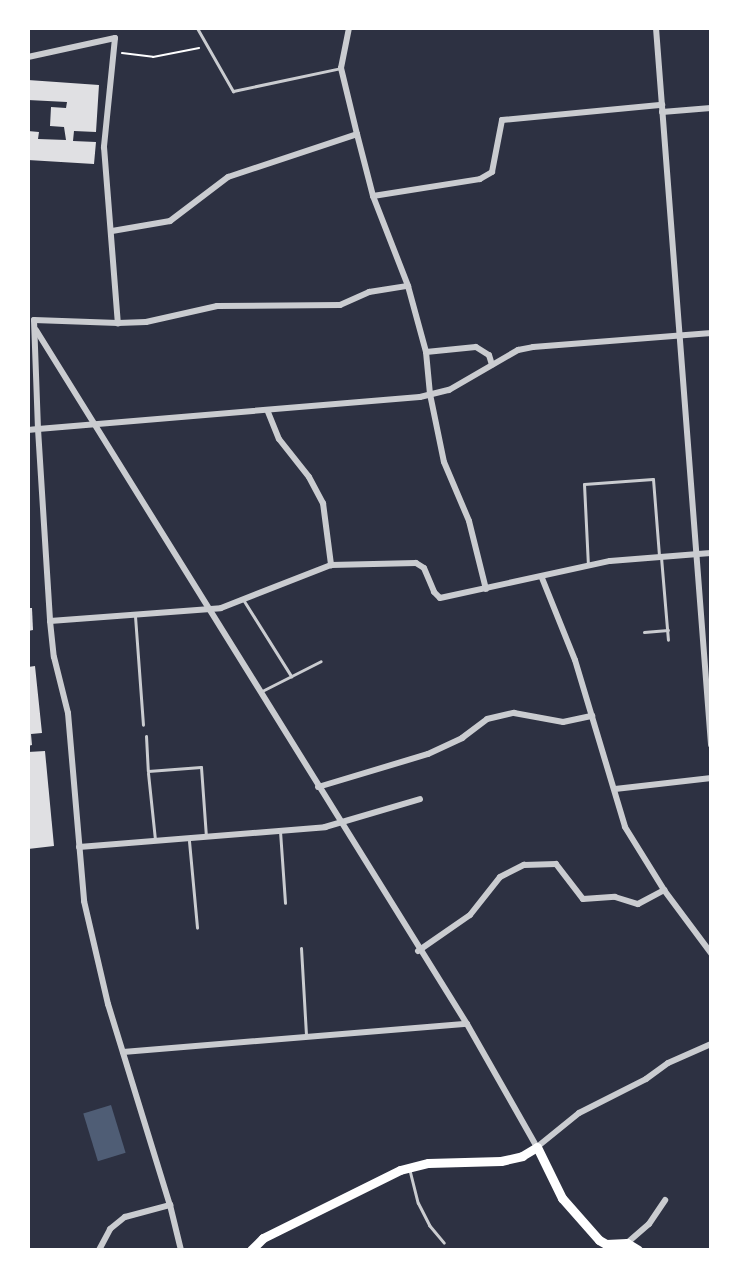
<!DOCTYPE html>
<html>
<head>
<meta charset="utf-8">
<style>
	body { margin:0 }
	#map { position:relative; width:739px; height:1278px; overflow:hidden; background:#2d3142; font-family:"Open Sans",sans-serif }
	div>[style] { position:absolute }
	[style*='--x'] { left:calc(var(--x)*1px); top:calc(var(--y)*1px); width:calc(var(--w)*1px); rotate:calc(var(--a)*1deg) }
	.water>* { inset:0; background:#4f5d75; transform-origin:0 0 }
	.building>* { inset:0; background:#e0e0e3 }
	.path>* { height:2px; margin:-1px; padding:0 1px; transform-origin:1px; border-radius:1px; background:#fff }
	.service>* { height:3px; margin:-1.5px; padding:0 1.5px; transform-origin:1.5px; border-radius:1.5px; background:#caccd0 }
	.minor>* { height:6px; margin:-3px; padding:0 3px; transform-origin:3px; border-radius:3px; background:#caccd0 }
	.secondary>* { height:9px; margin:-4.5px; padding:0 4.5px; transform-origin:4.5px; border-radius:4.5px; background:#fff }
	span { translate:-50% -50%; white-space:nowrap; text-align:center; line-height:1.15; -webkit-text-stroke:6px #fff; paint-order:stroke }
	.frame { position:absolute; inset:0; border:30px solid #fff; pointer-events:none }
</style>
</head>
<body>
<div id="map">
	<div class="water">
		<div style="left:111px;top:1105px;width:50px;height:29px;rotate:73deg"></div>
	</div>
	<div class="building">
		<div style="clip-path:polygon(28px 80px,99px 85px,96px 132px,74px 131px,73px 141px,96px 142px,94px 164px,28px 160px,28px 131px,39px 132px,38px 139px,66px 140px,64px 127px,50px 126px,51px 107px,66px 108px,67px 102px,28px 100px)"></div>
		<div style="clip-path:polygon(28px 608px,32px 608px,33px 630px,28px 631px)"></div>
		<div style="clip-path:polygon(35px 666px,42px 733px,31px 734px,32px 745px,28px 746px,28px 667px)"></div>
		<div style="clip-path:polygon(45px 751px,54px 846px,28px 849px,28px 752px)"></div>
	</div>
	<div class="path">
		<div style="--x:122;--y:53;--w:31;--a:7"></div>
		<div style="--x:153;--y:57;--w:47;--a:-11.1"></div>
	</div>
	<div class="service">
		<div style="--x:197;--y:28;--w:73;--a:60.3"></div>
		<div style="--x:233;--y:91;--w:110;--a:-12"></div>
		<div style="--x:661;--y:557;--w:83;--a:85.2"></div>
		<div style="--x:588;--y:566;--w:82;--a:-92.8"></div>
		<div style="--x:584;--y:484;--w:69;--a:-4.1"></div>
		<div style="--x:653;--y:479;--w:77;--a:85.5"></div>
		<div style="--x:244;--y:601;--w:89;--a:57.9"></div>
		<div style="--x:135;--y:616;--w:109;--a:85.8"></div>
		<div style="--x:644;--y:632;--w:24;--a:-5"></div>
		<div style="--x:260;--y:692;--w:68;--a:-26.9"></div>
		<div style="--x:146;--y:736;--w:35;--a:87"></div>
		<div style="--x:148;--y:771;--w:53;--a:-4.3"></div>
		<div style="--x:201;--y:767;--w:69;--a:85.9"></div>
		<div style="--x:148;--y:773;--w:67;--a:84"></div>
		<div style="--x:280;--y:831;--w:72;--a:86"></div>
		<div style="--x:189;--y:841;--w:87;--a:84.7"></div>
		<div style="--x:301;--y:948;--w:88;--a:86.7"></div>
		<div style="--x:409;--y:1168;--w:36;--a:76"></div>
		<div style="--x:418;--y:1203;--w:25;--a:63"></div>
		<div style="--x:429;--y:1225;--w:23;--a:50"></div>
	</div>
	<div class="minor">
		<div style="--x:349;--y:28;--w:41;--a:101.3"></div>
		<div style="--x:341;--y:68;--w:68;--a:76.4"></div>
		<div style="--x:357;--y:134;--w:64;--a:75.5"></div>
		<div style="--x:373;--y:196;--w:97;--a:68.7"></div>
		<div style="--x:408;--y:286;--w:68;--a:74.7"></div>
		<div style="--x:426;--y:352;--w:42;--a:84.6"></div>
		<div style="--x:430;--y:394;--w:69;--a:78.4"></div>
		<div style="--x:444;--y:462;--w:64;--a:67"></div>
		<div style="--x:469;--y:521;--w:70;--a:76"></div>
		<div style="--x:656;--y:28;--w:719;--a:85.61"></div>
		<div style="--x:28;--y:57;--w:89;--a:-12.3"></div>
		<div style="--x:115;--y:38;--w:110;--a:95.8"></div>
		<div style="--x:104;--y:147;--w:177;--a:85.5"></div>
		<div style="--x:118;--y:323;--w:84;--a:-178"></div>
		<div style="--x:34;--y:320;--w:109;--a:87.9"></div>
		<div style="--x:38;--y:429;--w:383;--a:-4.8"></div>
		<div style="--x:420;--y:397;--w:30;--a:-14"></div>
		<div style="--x:449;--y:390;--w:80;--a:-30.1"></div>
		<div style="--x:518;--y:350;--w:15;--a:-11"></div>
		<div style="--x:533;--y:347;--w:179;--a:-4.5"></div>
		<div style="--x:662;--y:112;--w:49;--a:-4.7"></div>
		<div style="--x:373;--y:196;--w:108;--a:-9"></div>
		<div style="--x:480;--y:179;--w:14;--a:-30"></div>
		<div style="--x:492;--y:172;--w:53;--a:-79.1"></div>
		<div style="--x:502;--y:120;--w:161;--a:-5.4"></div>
		<div style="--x:112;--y:231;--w:59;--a:-9.8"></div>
		<div style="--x:170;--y:221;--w:73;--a:-37.2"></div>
		<div style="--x:228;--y:177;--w:136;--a:-18.4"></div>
		<div style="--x:118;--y:323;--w:28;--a:-2"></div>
		<div style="--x:146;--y:322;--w:73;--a:-12.7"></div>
		<div style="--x:217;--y:306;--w:123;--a:-0.5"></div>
		<div style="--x:340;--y:305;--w:32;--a:-24"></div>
		<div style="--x:369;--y:292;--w:39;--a:-9"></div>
		<div style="--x:36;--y:330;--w:817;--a:58.16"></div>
		<div style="--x:467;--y:1024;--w:142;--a:60.4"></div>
		<div style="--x:537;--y:1147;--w:54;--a:-39"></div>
		<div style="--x:579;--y:1113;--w:75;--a:-26.9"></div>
		<div style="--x:646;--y:1079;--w:27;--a:-36"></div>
		<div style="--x:668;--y:1063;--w:47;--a:-23.8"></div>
		<div style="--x:426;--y:352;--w:50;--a:-5.7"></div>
		<div style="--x:476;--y:347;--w:15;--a:32"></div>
		<div style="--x:489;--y:355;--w:10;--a:73"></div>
		<div style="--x:268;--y:412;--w:29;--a:68"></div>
		<div style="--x:279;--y:439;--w:48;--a:51.7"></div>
		<div style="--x:309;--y:477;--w:30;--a:62"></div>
		<div style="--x:323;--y:503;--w:63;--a:82.6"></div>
		<div style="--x:28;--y:430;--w:10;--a:-6"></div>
		<div style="--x:38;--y:429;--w:192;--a:86.4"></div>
		<div style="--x:50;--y:621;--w:36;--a:84"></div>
		<div style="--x:54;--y:657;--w:58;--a:76"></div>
		<div style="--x:68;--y:713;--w:189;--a:85.1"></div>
		<div style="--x:84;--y:901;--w:106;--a:76.9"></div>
		<div style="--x:108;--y:1004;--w:210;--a:72.9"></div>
		<div style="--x:170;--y:1205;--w:46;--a:76.3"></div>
		<div style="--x:542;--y:578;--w:88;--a:68.1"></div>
		<div style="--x:575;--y:660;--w:174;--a:73.3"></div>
		<div style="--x:625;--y:827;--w:74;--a:58.2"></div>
		<div style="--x:664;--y:890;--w:79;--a:53.3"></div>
		<div style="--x:50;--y:621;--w:171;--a:-4.3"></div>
		<div style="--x:221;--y:608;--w:118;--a:-21.4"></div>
		<div style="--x:331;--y:565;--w:85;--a:-1.3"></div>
		<div style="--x:416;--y:563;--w:9;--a:32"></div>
		<div style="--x:424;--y:568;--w:26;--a:67"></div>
		<div style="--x:434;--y:592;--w:8;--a:45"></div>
		<div style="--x:440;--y:598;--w:174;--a:-12.3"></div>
		<div style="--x:610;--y:561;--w:101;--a:-4.5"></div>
		<div style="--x:318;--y:787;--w:115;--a:-16.7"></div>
		<div style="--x:428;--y:754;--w:38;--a:-25"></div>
		<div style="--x:462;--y:738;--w:31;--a:-37"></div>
		<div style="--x:487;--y:719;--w:28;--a:-13"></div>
		<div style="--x:514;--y:713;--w:50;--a:10.4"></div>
		<div style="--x:563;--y:722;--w:30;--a:-12"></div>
		<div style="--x:615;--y:789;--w:97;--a:-6.5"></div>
		<div style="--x:79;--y:847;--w:247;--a:-4.6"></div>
		<div style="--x:325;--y:827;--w:99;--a:-16.4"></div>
		<div style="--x:418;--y:951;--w:63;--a:-34.7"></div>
		<div style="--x:470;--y:915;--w:48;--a:-51.7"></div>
		<div style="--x:500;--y:877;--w:27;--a:-27"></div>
		<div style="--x:524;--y:865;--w:32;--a:-2"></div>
		<div style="--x:556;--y:864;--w:44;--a:52.4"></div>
		<div style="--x:583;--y:899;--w:32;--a:-4"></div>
		<div style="--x:615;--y:897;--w:24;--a:17"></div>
		<div style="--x:638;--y:904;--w:30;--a:-28"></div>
		<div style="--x:123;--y:1052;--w:345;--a:-4.7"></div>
		<div style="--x:627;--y:1243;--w:29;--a:-41"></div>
		<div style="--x:649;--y:1224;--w:29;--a:-56"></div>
		<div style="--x:99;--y:1250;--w:24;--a:-62"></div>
		<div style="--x:110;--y:1229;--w:19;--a:-39"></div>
		<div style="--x:125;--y:1217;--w:47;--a:-14.9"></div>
	</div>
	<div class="secondary">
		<div style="--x:251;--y:1250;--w:17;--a:-45"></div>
		<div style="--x:263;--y:1238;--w:153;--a:-26.4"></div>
		<div style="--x:400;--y:1170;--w:29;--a:-14"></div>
		<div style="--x:428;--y:1163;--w:73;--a:-1.6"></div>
		<div style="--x:501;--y:1161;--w:22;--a:-13"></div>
		<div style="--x:522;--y:1156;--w:17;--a:-31"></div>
		<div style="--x:537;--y:1147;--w:57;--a:63.9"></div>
		<div style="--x:562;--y:1198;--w:56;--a:48.6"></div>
		<div style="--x:599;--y:1240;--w:8;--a:30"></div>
		<div style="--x:606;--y:1244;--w:21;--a:-3"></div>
		<div style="--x:627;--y:1243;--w:13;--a:32"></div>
	</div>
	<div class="frame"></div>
</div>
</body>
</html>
